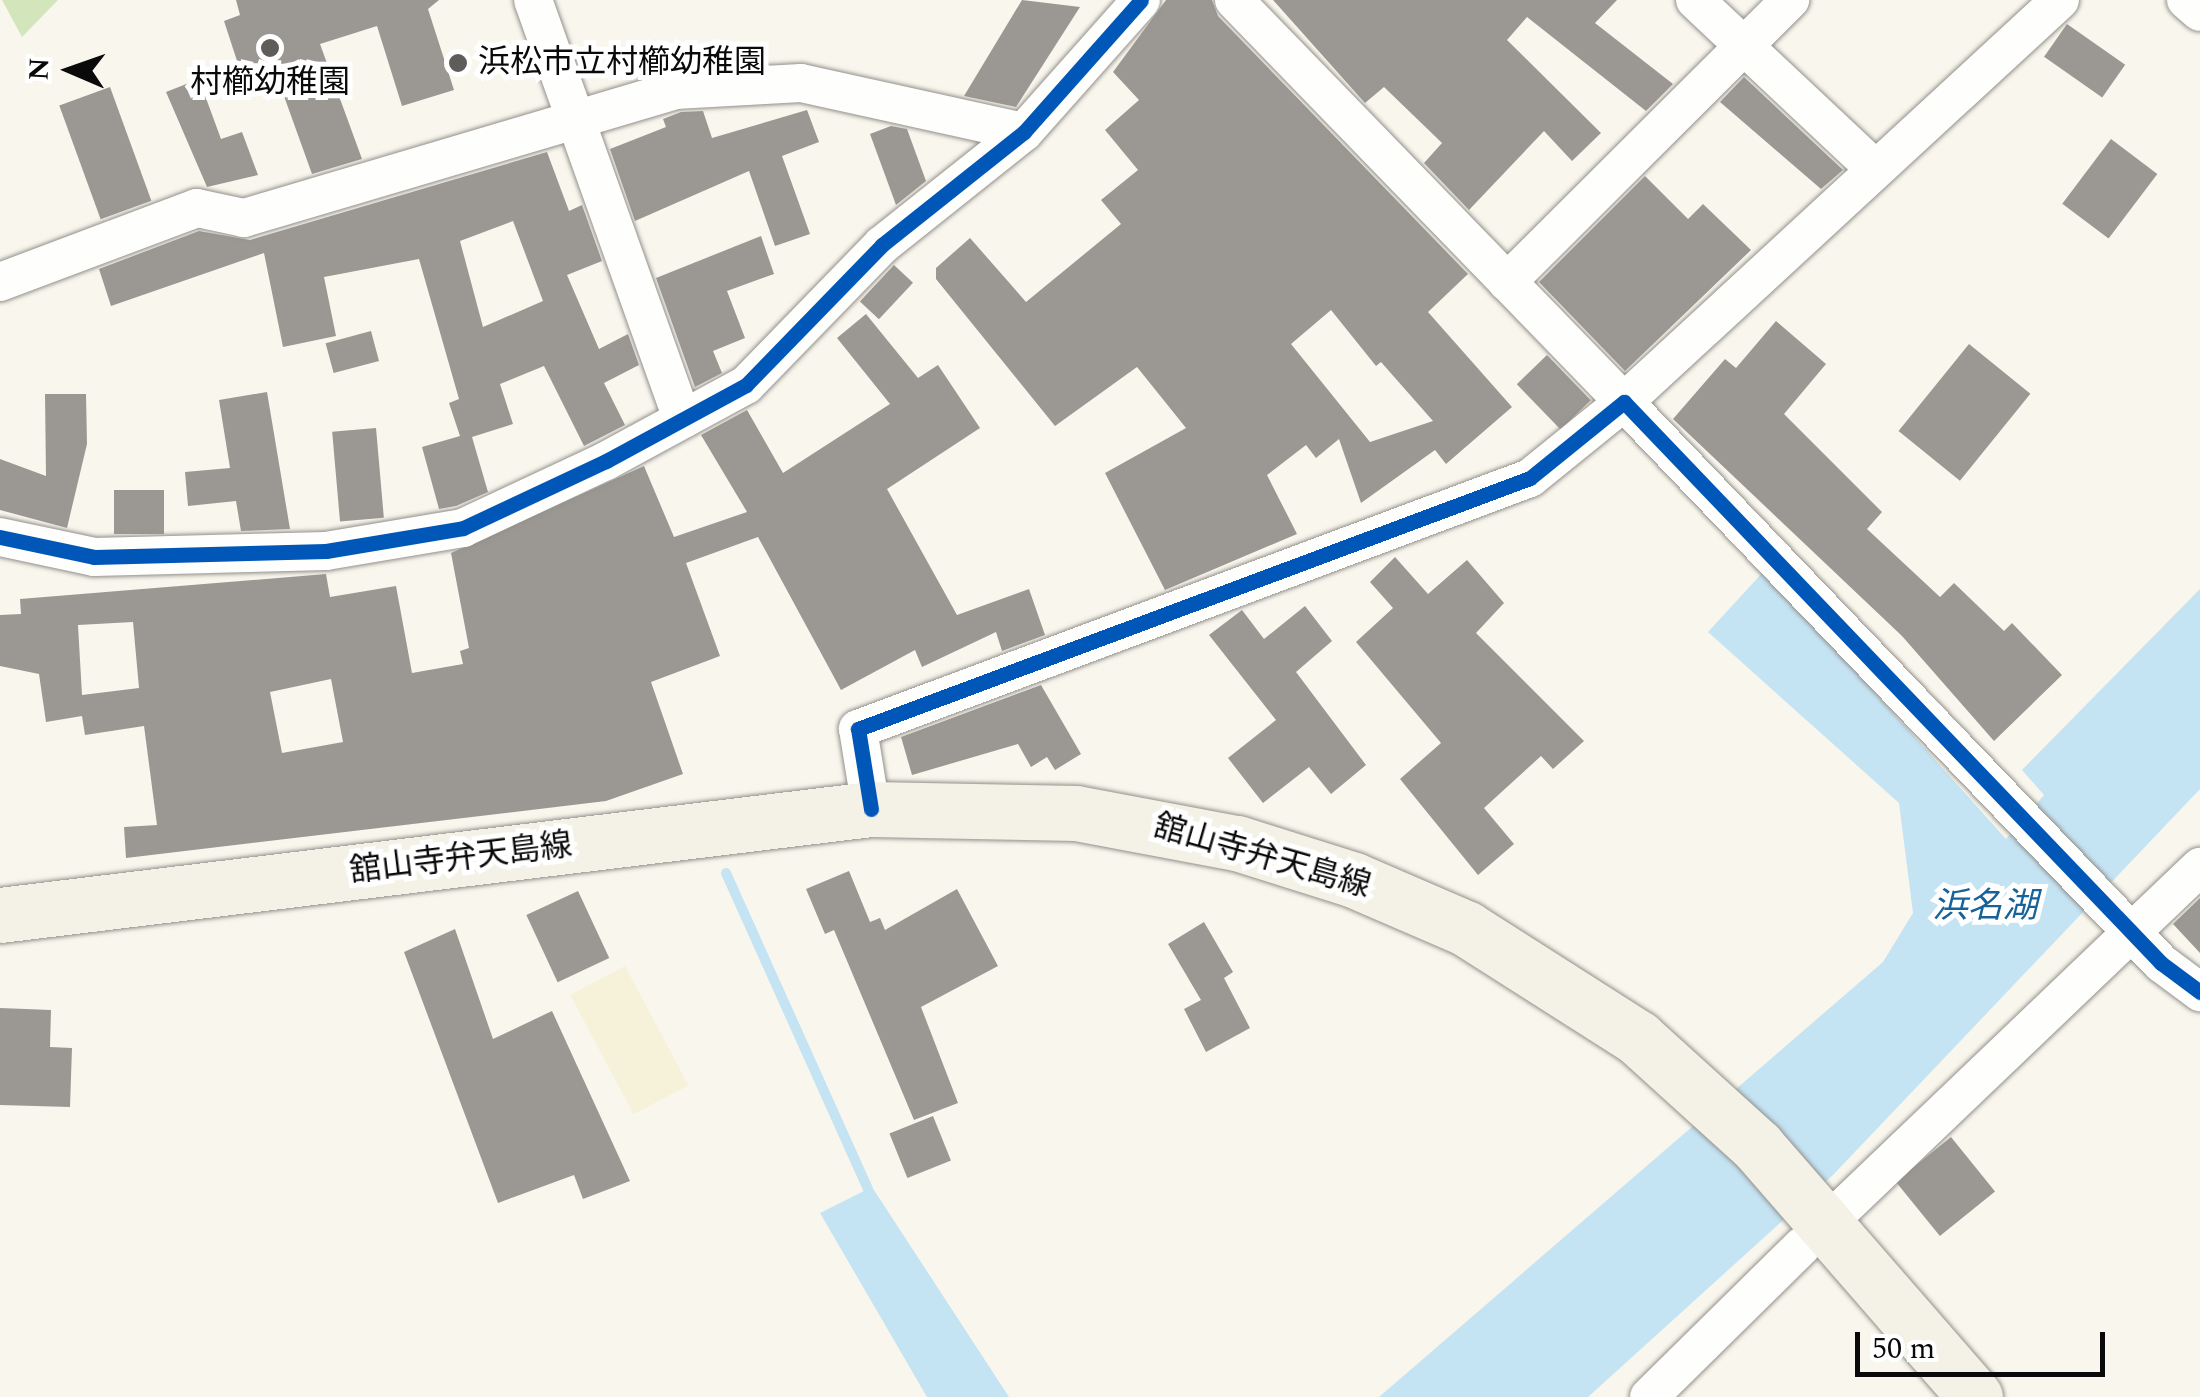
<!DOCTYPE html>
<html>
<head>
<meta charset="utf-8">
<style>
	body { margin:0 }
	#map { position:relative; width:2200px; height:1397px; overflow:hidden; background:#f9f6ed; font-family:Spectral,"Noto Sans JP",serif }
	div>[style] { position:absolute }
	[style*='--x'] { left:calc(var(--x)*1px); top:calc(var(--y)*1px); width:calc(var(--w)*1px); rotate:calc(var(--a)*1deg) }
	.farmland>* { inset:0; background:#f6f2d9; transform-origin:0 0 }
	.forest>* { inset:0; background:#d2e5bb }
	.water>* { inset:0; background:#c4e3f3 }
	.stream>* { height:10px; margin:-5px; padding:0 5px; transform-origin:5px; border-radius:5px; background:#c4e3f3 }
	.building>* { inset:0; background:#9b9893; transform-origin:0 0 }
	.roads { filter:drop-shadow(0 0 2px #92908c) drop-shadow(0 0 2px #92908c) }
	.street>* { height:38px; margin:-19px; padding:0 19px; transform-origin:19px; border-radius:19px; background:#fefefc }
	.secondary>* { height:55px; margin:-27.5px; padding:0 27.5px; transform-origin:27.5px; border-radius:27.5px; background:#f4f2e7 }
	.cycleway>* { height:15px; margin:-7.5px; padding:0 7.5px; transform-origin:7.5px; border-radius:7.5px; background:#0057b8 }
	.dots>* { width:28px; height:28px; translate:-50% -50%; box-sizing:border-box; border:5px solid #fff; border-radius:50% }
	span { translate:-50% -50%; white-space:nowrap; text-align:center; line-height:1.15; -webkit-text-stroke:10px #fff; paint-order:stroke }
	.poi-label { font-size:32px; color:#0a0a0a }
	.left { translate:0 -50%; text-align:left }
	.street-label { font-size:32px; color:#0a0a0a }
	.water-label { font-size:35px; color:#176298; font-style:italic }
	.north { position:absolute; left:20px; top:20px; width:100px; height:100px; -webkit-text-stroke:8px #fff; paint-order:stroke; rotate:272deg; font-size:28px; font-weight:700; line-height:40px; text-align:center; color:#0a0a0a }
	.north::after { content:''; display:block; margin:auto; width:35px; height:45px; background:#0a0a0a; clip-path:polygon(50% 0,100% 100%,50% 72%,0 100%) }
	.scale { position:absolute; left:1855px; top:1332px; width:250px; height:45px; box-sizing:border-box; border:5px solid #0a0a0a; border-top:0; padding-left:12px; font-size:30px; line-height:35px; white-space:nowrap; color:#0a0a0a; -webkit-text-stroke:8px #fff; paint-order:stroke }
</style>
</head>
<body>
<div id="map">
	<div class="farmland">
		<div style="left:625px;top:966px;width:135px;height:62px;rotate:62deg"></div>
	</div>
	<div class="forest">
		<div style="clip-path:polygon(2px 0,58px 0,22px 37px)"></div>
	</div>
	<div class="water">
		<div style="clip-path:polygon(1765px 570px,2006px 839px,2044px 795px,2022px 770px,2200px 589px,2200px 789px,1833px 1175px,1588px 1397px,1379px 1397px,1883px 962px,1913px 913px,1899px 803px,1708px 632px)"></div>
		<div style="clip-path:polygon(872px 1187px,1009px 1397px,927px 1397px,820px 1213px)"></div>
	</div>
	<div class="stream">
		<div style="--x:726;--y:873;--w:346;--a:65.8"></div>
	</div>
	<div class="building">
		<div style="clip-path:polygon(236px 0,439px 0,428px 9px,454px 90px,402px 106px,377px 26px,320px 44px,362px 159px,312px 174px,271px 60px,240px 70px,224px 21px,240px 15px)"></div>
		<div style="clip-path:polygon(1022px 0,1080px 7px,1016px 107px,964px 96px)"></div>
		<div style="clip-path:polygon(evenodd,1166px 0,1212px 0,1218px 16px,1468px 274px,1428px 312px,1512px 407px,1446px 464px,1435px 450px,1361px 503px,1339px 439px,1316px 458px,1306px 445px,1267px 475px,1297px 534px,1165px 590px,1105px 473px,1186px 428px,1137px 367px,1055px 426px,936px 279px,936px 268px,970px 238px,1026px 302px,1121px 224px,1101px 200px,1138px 170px,1105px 130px,1139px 100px,1113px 72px,1166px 0,1331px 310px,1376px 366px,1381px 362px,1433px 421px,1370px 442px,1291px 344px,1331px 310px)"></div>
		<div style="clip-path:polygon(1273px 0,1617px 0,1595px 23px,1673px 84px,1646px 111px,1527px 17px,1507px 40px,1601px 133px,1572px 161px,1544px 131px,1469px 210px,1424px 163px,1442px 143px,1384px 87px,1365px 103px)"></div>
		<div style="left:2067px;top:24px;width:71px;height:40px;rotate:35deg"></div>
		<div style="clip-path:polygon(1744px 77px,1843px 170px,1821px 189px,1720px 102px)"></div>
		<div style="clip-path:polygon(199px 79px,221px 139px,242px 132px,258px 175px,207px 187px,166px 92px)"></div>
		<div style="left:110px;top:87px;width:121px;height:54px;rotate:70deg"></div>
		<div style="clip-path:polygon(807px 110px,819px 142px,782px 156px,810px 234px,775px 246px,749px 171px,635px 221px,610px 149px,666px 127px,663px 119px,681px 112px,703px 111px,712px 138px)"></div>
		<div style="clip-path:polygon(891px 126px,907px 129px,926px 181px,896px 205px,870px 134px)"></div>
		<div style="left:2111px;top:139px;width:58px;height:81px;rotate:37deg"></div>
		<div style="clip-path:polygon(evenodd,547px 152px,569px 211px,582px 205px,602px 261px,567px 275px,599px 349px,628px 334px,639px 365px,604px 383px,625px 425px,584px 446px,544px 366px,500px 384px,513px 424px,472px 437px,488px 492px,456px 506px,439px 509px,422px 447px,460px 436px,449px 403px,459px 399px,419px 259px,324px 277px,336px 336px,283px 347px,264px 253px,111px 306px,99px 269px,199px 231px,250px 240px,547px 152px,513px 221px,543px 301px,483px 327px,460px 241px,513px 221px)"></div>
		<div style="clip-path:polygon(1645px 176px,1688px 219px,1703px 204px,1751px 250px,1625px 371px,1539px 282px)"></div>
		<div style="clip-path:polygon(761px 236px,774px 274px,727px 291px,745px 338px,713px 351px,722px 373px,695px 387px,656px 278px)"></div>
		<div style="left:894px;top:265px;width:26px;height:50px;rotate:43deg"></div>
		<div style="clip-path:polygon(evenodd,866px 314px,918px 378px,938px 365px,980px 428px,887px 489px,957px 615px,1029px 589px,1045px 635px,1002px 651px,996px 632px,922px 667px,915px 650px,841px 690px,758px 537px,686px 563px,720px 656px,651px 682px,683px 774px,606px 801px,126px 858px,124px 827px,157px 825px,144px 726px,85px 735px,82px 716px,46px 722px,39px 674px,0 666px,0 615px,21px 614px,20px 599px,326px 574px,330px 597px,396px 586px,412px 673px,463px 664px,460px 651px,469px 648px,451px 553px,644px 466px,674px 537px,747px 512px,701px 435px,747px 410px,783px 473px,890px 404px,837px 338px,866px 314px,133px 622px,139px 688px,82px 695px,78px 625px,133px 622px,866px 314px,331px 679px,343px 742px,282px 753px,270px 692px,331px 679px)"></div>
		<div style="clip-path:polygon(1776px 321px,1826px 364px,1784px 414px,1882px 512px,1867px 529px,1940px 597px,1954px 583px,2004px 631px,2012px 623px,2062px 675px,1994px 741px,1902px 636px,1673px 419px,1725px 359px,1736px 368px)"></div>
		<div style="left:371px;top:331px;width:31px;height:47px;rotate:75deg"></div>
		<div style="left:1969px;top:344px;width:79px;height:112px;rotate:39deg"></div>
		<div style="left:1547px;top:355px;width:63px;height:42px;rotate:46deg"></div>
		<div style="clip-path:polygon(267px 392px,290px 529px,241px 531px,236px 501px,188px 506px,185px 472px,230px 468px,219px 400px)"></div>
		<div style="clip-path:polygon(45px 394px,86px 394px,87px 444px,67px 528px,0 510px,0 459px,46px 476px)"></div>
		<div style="left:376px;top:428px;width:90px;height:44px;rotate:85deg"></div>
		<div style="left:114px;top:490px;width:50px;height:44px"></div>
		<div style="clip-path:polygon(1395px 557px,1428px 594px,1467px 560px,1504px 603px,1476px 633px,1584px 741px,1553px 769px,1541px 756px,1484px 808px,1514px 844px,1478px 875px,1400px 779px,1441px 743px,1356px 642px,1393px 608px,1370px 582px)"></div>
		<div style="clip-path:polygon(1305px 606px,1332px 641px,1296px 672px,1366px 765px,1331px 794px,1309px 767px,1263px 803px,1228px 758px,1276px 720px,1209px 635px,1242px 610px,1264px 639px)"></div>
		<div style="clip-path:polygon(1041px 685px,1081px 754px,1055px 770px,1047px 757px,1031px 767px,1018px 744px,912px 775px,901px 737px)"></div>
		<div style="clip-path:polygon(849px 871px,870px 922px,880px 918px,885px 930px,957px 889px,998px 966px,921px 1007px,958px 1103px,914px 1120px,834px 930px,825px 934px,806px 889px)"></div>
		<div style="left:578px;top:891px;width:74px;height:57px;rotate:65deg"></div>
		<div style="clip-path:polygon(2200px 898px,2200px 953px,2173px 924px)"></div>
		<div style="clip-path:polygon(1204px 922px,1233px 972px,1224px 978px,1250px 1028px,1206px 1052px,1184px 1009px,1201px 1000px,1168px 944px)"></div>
		<div style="clip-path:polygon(455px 929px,493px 1039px,552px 1011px,630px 1181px,583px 1199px,574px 1175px,498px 1203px,404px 952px)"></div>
		<div style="clip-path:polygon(0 1008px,51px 1010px,50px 1047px,72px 1048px,70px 1107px,0 1105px)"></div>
		<div style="left:933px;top:1116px;width:48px;height:47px;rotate:68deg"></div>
		<div style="left:1951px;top:1137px;width:70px;height:71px;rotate:51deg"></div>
	</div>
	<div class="roads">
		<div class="street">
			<div style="--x:533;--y:0;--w:445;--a:70.4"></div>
			<div style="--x:1234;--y:0;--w:560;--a:45.87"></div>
			<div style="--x:1624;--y:402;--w:593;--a:-42.68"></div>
			<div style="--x:1695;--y:0;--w:245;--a:43.2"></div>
			<div style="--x:2186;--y:0;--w:18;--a:41"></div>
			<div style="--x:0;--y:282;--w:210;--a:-20.6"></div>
			<div style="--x:197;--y:208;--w:48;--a:12"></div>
			<div style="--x:244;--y:218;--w:450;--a:-16.5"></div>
			<div style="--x:675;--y:90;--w:126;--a:-3.2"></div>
			<div style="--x:801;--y:83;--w:228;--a:12.4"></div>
			<div style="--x:1507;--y:282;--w:400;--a:-44.9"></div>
			<div style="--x:0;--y:537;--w:96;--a:12"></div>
			<div style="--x:94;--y:557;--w:232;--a:-1.5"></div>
			<div style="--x:326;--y:551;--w:139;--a:-9.5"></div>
			<div style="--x:463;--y:528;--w:158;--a:-25.1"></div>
			<div style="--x:606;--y:461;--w:159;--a:-28.5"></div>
			<div style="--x:746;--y:385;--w:195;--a:-45.8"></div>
			<div style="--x:882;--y:245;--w:181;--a:-38.5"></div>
			<div style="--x:1024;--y:132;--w:176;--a:-48.4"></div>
			<div style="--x:871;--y:809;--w:81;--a:-99.2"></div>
			<div style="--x:858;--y:729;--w:717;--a:-20.48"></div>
			<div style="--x:1530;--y:478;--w:121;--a:-39"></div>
			<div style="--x:1624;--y:402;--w:777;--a:46.25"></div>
			<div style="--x:2161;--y:963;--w:49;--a:36.6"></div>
			<div style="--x:1843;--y:1208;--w:494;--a:-43.7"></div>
			<div style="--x:1649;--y:1397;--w:215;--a:-44.6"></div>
		</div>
		<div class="secondary">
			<div style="--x:0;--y:915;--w:877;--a:-6.94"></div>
			<div style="--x:871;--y:809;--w:205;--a:1.1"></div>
			<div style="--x:1076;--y:813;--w:164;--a:10.6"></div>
			<div style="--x:1237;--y:843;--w:123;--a:17.5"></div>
			<div style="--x:1354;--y:880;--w:123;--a:23.4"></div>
			<div style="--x:1467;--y:929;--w:203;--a:32.5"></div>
			<div style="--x:1638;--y:1038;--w:161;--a:42.2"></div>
			<div style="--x:1757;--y:1146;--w:332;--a:49"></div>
		</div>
	</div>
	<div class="cycleway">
		<div style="--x:0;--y:537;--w:96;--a:12"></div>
		<div style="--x:94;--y:557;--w:232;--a:-1.5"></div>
		<div style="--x:326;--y:551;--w:139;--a:-9.5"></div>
		<div style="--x:463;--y:528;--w:158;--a:-25.1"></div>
		<div style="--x:606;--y:461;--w:159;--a:-28.5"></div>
		<div style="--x:746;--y:385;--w:195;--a:-45.8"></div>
		<div style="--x:882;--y:245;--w:181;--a:-38.5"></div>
		<div style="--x:1024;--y:132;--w:176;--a:-48.4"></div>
		<div style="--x:871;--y:809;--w:81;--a:-99.2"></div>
		<div style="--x:858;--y:729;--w:717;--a:-20.48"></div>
		<div style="--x:1530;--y:478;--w:121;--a:-39"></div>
		<div style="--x:1624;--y:402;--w:777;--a:46.25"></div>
		<div style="--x:2161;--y:963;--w:49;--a:36.6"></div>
	</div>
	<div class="dots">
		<div style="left:270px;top:48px;background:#5e5d59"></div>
		<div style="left:458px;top:63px;background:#5e5d59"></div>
	</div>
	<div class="poi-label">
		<span class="left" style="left:478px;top:63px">浜松市立村櫛幼稚園</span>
		<span style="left:270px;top:83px">村櫛幼稚園</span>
	</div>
	<div class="street-label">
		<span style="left:1262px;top:857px;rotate:16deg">舘山寺弁天島線</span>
		<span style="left:461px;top:859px;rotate:-7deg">舘山寺弁天島線</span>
	</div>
	<div class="water-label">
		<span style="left:1985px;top:907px">浜名湖</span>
	</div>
	<div class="north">N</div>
	<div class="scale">50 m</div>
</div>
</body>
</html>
